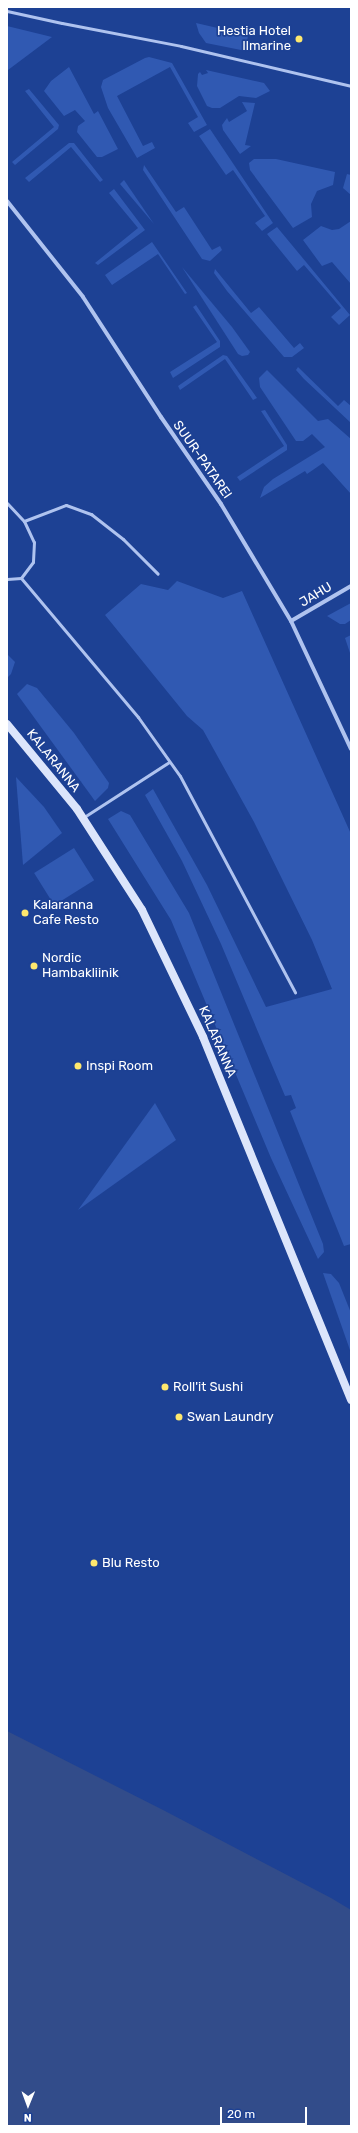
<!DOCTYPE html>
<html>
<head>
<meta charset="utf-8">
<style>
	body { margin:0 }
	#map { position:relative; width:358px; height:2133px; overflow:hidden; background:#1d4194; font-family:Rubik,sans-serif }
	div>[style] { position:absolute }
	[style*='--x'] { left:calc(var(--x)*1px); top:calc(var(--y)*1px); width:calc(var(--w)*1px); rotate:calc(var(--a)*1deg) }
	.green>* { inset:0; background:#3059b2; transform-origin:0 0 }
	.water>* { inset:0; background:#324c8a }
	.lane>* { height:3px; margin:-1.5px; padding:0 1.5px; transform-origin:1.5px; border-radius:1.5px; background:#afc3ef }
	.street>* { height:4px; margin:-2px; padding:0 2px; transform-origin:2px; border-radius:2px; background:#afc3ef }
	.secondary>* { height:8px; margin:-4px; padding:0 4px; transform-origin:4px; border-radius:4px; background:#dce5fb }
	.dots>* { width:11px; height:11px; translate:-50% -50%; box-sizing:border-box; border:2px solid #1d4194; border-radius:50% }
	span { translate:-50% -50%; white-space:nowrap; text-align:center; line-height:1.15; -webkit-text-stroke:3.5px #1d4194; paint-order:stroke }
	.poi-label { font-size:13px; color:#fff }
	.right { translate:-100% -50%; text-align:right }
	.left { translate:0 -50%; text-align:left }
	.street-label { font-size:13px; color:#fff }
	.frame { position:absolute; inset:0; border:8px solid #fff; pointer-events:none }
	.north { position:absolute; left:8px; top:2085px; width:40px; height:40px; -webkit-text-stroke:3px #1d4194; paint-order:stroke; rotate:181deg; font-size:11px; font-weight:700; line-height:16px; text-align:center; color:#fff }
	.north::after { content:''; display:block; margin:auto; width:14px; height:18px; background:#fff; clip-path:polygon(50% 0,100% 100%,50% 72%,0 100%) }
	.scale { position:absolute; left:220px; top:2107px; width:87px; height:18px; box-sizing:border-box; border:2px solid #fff; border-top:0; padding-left:5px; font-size:12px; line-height:14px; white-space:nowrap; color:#fff; -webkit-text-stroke:3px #1d4194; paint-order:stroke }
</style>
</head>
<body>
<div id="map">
	<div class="green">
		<div style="clip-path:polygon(196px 23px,248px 35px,246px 51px,206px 43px,199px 33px)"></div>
		<div style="clip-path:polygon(7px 26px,52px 37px,8px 70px)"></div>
		<div style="clip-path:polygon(149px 57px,172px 63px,207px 125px,194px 132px,188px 123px,198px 117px,170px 67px,117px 96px,143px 146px,152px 142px,155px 148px,137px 158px,108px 108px,101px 87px,103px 80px,145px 58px)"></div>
		<div style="clip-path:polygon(69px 67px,94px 114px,98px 111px,118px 149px,102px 157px,97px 157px,77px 132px,78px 126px,85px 121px,75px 110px,64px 116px,44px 91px,51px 81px)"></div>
		<div style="clip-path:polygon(206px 70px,264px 83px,270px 91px,256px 98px,239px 96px,220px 108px,212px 108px,207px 106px,197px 86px,198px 74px,200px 72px,202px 75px,208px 73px)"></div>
		<div style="clip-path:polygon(29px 89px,59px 125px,58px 129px,15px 165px,12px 162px,54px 127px,25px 91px)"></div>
		<div style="clip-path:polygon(242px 102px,255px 103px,245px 145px,251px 146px,240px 154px,223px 130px,222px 125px,227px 118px,229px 122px,247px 111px)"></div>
		<div style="clip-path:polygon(210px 129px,273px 223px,262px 231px,255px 223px,265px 216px,233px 170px,226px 175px,199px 136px)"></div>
		<div style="clip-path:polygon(69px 143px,74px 143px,103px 180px,100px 182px,71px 147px,29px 182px,25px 178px)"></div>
		<div style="clip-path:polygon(254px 159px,276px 159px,335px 172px,333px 185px,317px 191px,311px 204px,312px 217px,293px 228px,250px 170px,249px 163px)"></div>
		<div style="clip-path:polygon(144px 165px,176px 212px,184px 207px,212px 250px,220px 246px,222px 250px,210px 261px,202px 259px,143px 170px)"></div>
		<div style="clip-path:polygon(347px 174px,351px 175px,351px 195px,343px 188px)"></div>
		<div style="clip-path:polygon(124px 180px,154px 224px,120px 184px)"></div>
		<div style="clip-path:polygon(114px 189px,145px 230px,98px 265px,95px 263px,138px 228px,109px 193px)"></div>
		<div style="clip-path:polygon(351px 221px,351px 284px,332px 262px,322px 266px,303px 240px,321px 226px,332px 230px,339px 229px)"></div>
		<div style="clip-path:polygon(277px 227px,350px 315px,339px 325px,331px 317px,341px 308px,304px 265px,297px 271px,267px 234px)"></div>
		<div style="clip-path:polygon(152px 242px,187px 293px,185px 294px,158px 254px,112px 285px,105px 275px)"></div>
		<div style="clip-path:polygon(182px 267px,232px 327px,250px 352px,248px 355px,242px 356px,238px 354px)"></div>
		<div style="clip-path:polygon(215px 269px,251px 313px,259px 307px,294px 348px,300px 343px,304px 348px,292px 357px,284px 357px,227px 291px,214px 273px)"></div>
		<div style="clip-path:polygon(196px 305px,220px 341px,220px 347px,173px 378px,170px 372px,217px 342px,193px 307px)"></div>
		<div style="clip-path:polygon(223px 355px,227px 356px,257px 398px,253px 400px,225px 359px,180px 390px,178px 386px)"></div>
		<div style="clip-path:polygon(298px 367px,338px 406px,344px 400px,351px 406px,351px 423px,304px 379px,296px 370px)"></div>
		<div style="clip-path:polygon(267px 370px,318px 421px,328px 419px,351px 439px,351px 494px,323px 463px,307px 474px,305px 471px,260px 498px,264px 487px,273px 479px,325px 447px,312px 434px,303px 441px,296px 441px,260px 387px,259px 378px)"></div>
		<div style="clip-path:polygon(265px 410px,287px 445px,287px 450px,240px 481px,237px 477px,284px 446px,261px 411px)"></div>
		<div style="clip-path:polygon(177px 581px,223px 598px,242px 591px,351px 834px,351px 1244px,344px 1246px,290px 1111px,296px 1108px,291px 1095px,285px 1096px,221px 944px,182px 861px,145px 795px,153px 789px,207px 885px,266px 1007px,332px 989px,312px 940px,254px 822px,203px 730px,187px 716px,105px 615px,141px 584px,168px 590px)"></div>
		<div style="clip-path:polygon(351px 603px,351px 620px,345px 624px,340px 624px,327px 616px)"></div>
		<div style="clip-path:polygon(351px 635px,351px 656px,345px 638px)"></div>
		<div style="clip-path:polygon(7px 654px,15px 662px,11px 674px,7px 678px)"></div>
		<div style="clip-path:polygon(27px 684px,37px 688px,74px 733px,109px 783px,108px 788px,95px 801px,17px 694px)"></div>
		<div style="clip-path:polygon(16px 777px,44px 807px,62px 833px,23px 865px)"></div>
		<div style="clip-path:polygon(121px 811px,130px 815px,189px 913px,323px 1244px,324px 1252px,318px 1259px,271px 1158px,171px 920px,108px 819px)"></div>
		<div style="left:74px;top:848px;width:38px;height:47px;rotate:58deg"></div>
		<div style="clip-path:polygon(155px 1103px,176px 1140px,78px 1210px)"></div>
		<div style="clip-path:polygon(323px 1273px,331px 1274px,339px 1283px,351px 1313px,351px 1353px)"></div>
	</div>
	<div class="water">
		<div style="clip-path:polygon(7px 1731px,165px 1811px,331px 1898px,351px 1910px,351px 2126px,7px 2126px)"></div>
	</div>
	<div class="lane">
		<div style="--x:7;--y:11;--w:56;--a:12.3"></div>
		<div style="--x:62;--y:23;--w:121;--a:10.9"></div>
		<div style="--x:181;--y:46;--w:175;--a:13.2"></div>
		<div style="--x:7;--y:503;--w:25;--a:47"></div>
		<div style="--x:24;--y:521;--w:23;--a:65"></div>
		<div style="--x:34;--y:542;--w:20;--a:93"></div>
		<div style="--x:33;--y:562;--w:20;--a:127"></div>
		<div style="--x:21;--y:578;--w:14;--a:176"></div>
		<div style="--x:24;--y:521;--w:45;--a:-20.9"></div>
		<div style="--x:66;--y:505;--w:27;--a:20"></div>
		<div style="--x:91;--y:514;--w:41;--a:38"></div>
		<div style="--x:123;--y:539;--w:49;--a:45"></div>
		<div style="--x:21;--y:578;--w:182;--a:49.9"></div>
		<div style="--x:138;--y:717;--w:72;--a:54.6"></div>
		<div style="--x:180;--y:776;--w:245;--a:62"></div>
		<div style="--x:84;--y:817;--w:101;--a:-32.9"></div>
	</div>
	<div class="street">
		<div style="--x:7;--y:201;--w:122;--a:51.6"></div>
		<div style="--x:83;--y:297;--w:143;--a:57"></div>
		<div style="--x:161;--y:417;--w:106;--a:55.4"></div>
		<div style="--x:221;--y:504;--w:136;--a:59.1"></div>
		<div style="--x:291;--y:621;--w:141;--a:64.9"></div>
		<div style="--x:291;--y:621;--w:69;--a:-30.3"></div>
	</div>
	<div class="secondary">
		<div style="--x:7;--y:724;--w:110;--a:50.5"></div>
		<div style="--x:77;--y:809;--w:120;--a:57.2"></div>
		<div style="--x:142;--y:910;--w:141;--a:64.3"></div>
		<div style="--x:203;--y:1037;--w:392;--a:67.8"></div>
	</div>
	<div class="dots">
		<div style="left:299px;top:39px;background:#fee86e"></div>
		<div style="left:25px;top:913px;background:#fee86e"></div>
		<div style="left:34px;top:966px;background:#fee86e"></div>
		<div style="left:78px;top:1066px;background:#fee86e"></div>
		<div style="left:165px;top:1387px;background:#fee86e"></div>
		<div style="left:179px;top:1417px;background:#fee86e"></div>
		<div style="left:94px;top:1563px;background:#fee86e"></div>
	</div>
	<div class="poi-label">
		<span class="right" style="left:291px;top:39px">Hestia Hotel<br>Ilmarine</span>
		<span class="left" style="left:33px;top:913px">Kalaranna<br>Cafe Resto</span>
		<span class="left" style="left:42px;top:966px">Nordic<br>Hambakliinik</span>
		<span class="left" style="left:86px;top:1066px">Inspi Room</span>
		<span class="left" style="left:173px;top:1387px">Roll'it Sushi</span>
		<span class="left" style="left:187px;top:1417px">Swan Laundry</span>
		<span class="left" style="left:102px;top:1563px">Blu Resto</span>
	</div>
	<div class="street-label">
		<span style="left:202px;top:460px;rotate:55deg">SUUR-PATAREI</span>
		<span style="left:316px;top:595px;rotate:-31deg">JAHU</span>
		<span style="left:53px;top:761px;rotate:51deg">KALARANNA</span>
		<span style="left:217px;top:1042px;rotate:67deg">KALARANNA</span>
	</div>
	<div class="frame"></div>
	<div class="north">N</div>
	<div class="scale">20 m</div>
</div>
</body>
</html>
